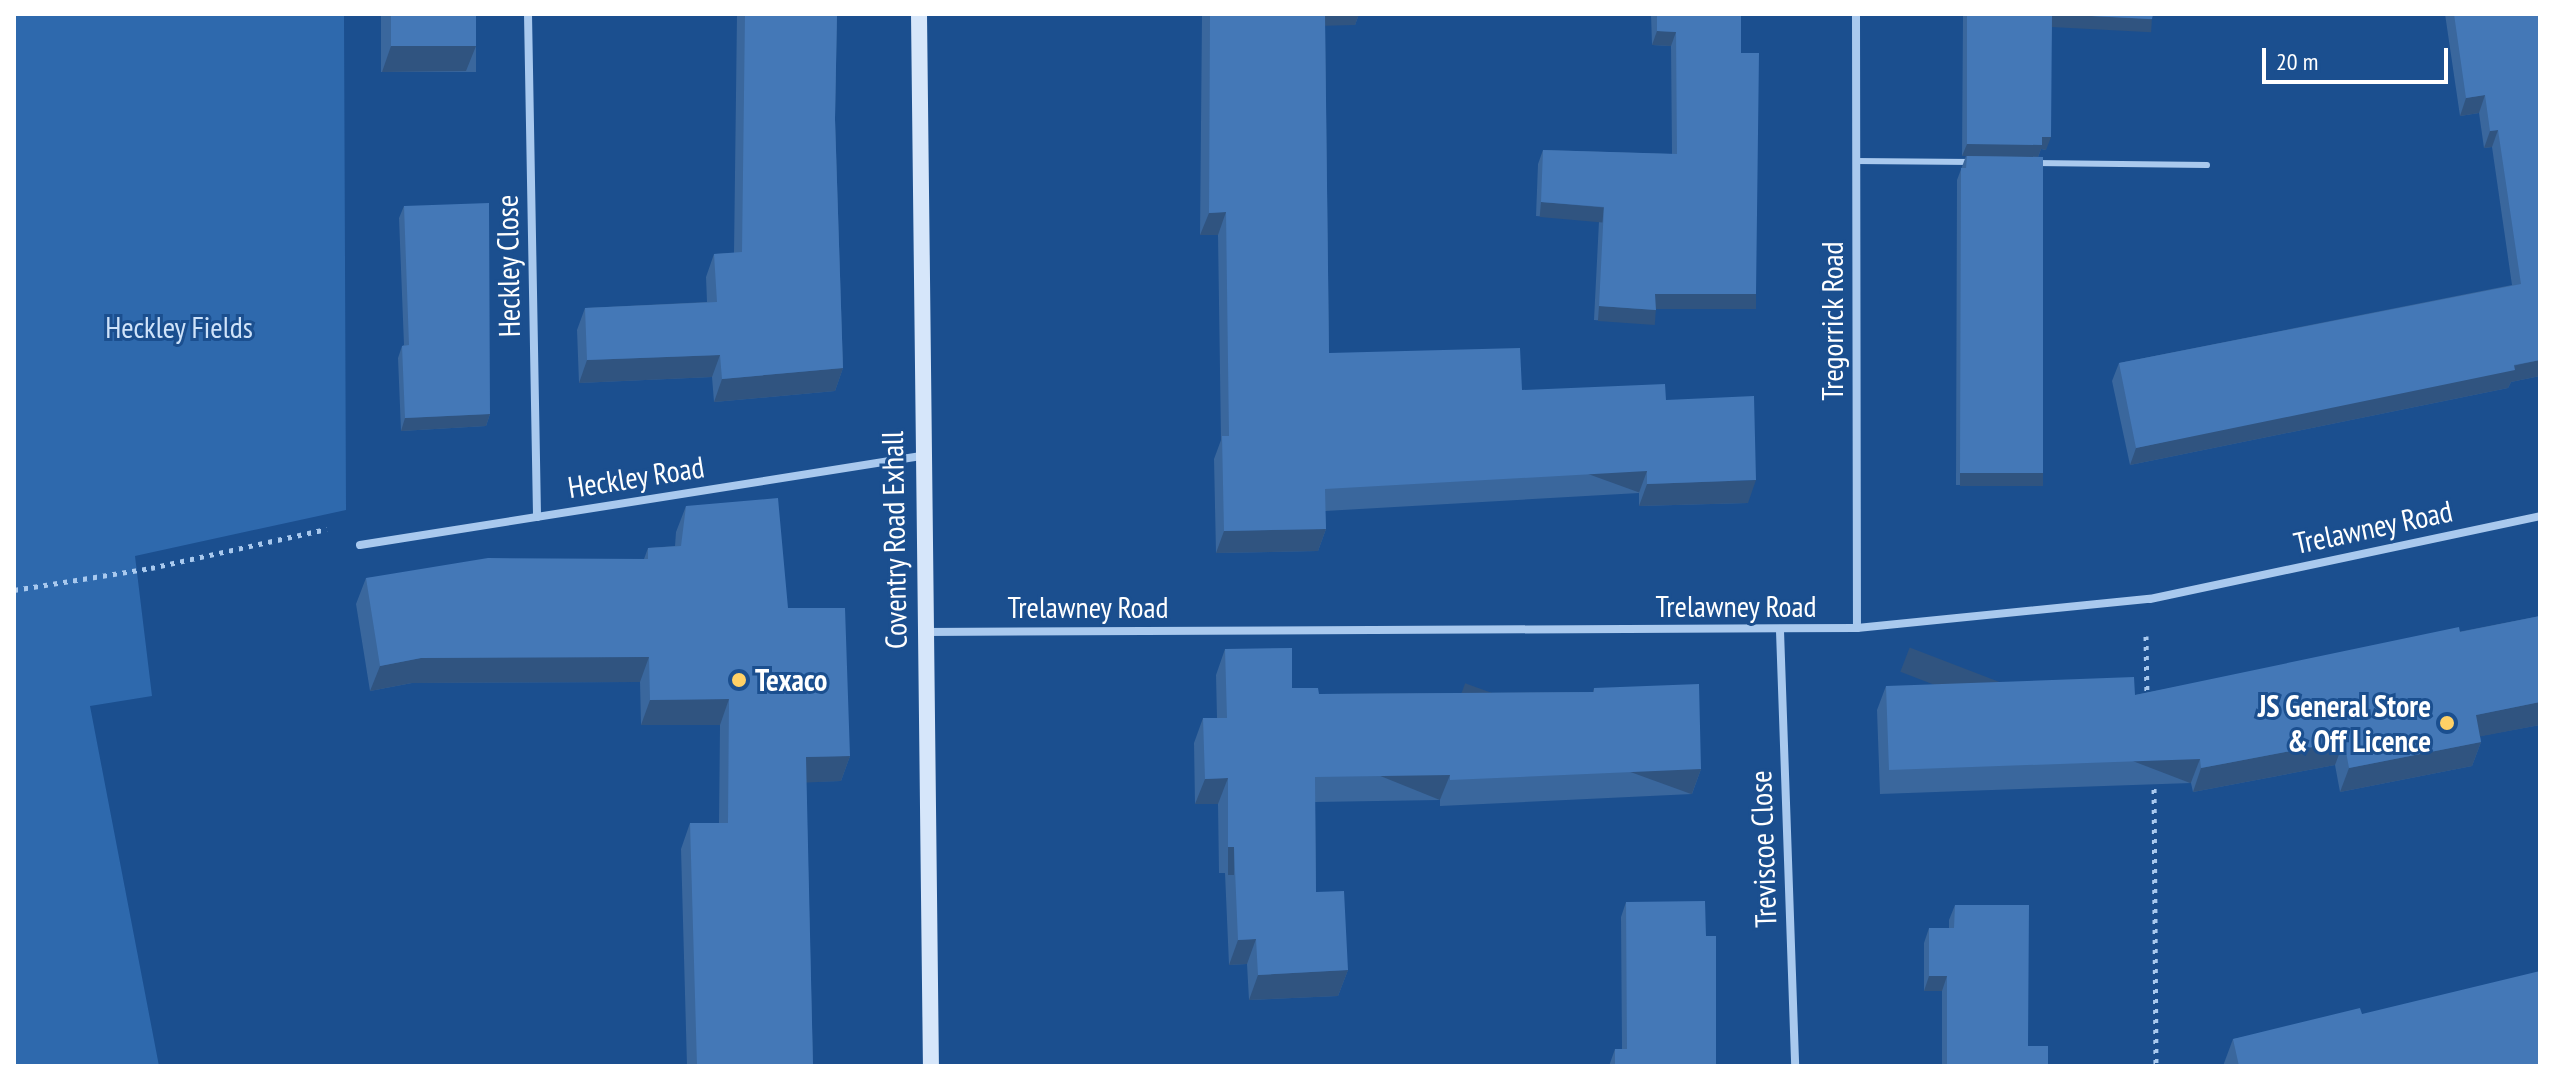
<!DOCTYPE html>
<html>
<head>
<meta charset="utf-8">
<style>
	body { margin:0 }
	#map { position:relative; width:2554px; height:1080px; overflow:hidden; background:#1b4f8f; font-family:"PT Sans Narrow",sans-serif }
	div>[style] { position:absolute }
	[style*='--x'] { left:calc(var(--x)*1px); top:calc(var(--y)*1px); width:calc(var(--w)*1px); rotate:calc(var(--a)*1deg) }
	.green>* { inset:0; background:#2e69ad }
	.path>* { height:5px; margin-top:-2.5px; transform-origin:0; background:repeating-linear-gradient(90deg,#a9c9ee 0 4px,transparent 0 10px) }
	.lane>* { height:6px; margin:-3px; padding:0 3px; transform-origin:3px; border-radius:3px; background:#a9c9ee }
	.street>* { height:8px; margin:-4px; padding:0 4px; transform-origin:4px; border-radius:4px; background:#a9c9ee }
	.secondary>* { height:16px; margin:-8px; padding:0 8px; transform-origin:8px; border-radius:8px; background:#d6e6fa }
	.wall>* { inset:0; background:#3a679d; transform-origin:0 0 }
	.shaded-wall>* { inset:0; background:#305480; transform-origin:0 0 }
	.building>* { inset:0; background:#4478b7; transform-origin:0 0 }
	.dots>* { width:22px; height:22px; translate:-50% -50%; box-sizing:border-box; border:4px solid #1b4f8f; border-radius:50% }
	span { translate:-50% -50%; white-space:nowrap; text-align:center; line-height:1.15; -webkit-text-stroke:6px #1b4f8f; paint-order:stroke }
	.street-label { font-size:30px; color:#fff }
	.park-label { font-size:30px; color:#cfe3fa }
	.poi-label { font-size:30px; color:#fff; font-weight:700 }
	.left { translate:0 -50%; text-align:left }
	.right { translate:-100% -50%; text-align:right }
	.frame { position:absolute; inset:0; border:16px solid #fff; pointer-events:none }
	.scale { position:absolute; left:2262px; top:48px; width:186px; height:36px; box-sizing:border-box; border:4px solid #fff; border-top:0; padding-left:10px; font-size:24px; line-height:28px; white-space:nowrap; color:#fff; -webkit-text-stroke:6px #1b4f8f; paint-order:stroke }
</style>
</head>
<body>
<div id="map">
	<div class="green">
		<div style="clip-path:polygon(14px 14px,344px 14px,346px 510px,135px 556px,152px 696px,90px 706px,159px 1066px,14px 1066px)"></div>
	</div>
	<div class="path">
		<div style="--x:14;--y:590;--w:139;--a:-9.1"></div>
		<div style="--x:151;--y:568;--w:180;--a:-12.5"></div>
		<div style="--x:2146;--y:636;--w:62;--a:89.1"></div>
		<div style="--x:2154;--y:779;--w:287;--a:89.6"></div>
	</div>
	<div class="lane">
		<div style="--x:1856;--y:161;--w:116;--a:0.5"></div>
		<div style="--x:2035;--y:163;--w:172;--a:0.7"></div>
	</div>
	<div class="street">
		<div style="--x:528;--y:14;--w:503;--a:88.97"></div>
		<div style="--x:1856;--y:14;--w:614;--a:89.91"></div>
		<div style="--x:360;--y:545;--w:568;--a:-9.01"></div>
		<div style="--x:1780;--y:631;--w:435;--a:88"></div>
		<div style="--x:923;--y:632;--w:934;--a:-0.25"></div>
		<div style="--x:1857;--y:628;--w:294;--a:-5.7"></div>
		<div style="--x:2150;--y:599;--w:399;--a:-12"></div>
	</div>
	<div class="secondary">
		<div style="--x:919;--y:14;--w:1052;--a:89.35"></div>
	</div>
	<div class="wall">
		<div style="left:381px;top:14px;width:95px;height:58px"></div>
		<div style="clip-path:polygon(737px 14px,837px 14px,835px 119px,843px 368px,835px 391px,714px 402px,712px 377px,579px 383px,577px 330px,585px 308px,707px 302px,706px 277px,714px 254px,734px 253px)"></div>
		<div style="clip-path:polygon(1202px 14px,1359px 14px,1355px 25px,1325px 25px,1329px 353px,1522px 390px,1666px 400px,1748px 503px,1639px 506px,1639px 493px,1325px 511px,1326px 529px,1318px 551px,1216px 553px,1214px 459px,1221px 440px,1218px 235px,1200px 235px)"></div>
		<div style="clip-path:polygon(1651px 14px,1741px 14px,1741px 53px,1756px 294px,1751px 308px,1656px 308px,1651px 324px,1594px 320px,1599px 221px,1536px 216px,1538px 164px,1543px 150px,1672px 154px,1671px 46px,1652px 45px)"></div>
		<div style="clip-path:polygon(1963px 14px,2153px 14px,2148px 31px,2052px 26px,2046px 150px,2041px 149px,2038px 157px,2038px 485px,1956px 485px,1957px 180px,1966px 156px,1962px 156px)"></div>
		<div style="clip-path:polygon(2445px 14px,2540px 14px,2540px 376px,2511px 382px,2508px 388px,2130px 465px,2112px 381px,2119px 363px,2512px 285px,2492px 147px,2484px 148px,2479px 113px,2460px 116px)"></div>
		<div style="clip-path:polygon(404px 206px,490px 414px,486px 426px,401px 431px,398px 358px,402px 346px,404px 345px,399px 218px)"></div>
		<div style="clip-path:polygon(686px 506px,788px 608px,850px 756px,841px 781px,806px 782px,813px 1066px,687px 1066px,681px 849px,690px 823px,719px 823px,720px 725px,641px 725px,640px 682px,412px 683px,370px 691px,356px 604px,366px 578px,644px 559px,648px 548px,675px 546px,676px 532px)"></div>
		<div style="clip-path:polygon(2540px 616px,2540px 725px,2480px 736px,2481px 742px,2472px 766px,2340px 792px,2335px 765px,2193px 792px,2191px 783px,1880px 794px,1877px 710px,1886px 686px,2135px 695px)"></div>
		<div style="clip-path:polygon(1225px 649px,1292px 688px,1319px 694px,1593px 692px,1594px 688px,1701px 769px,1692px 794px,1440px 806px,1440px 800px,1315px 802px,1316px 892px,1348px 970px,1338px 996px,1249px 1000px,1247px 964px,1229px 965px,1225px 873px,1219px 873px,1218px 804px,1195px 804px,1194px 743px,1203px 718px,1217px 718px,1216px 675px)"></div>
		<div style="clip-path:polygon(1626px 902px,1706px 936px,1716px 1066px,1609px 1066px,1615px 1049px,1622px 1049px,1621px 917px)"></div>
		<div style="clip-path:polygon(1955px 905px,2028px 1046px,2048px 1066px,1942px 1066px,1942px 991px,1924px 991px,1924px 943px,1929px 928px,1949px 928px,1949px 920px)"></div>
		<div style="clip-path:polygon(2362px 1014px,2540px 1066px,2223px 1066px,2233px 1039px)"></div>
	</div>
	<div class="shaded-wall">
		<div style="clip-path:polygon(1321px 14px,1359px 14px,1355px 25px,1316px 26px)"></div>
		<div style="left:2052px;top:14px;width:100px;height:13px;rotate:3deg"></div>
		<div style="clip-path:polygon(1657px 31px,1676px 32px,1671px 46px,1652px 45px)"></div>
		<div style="clip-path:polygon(391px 46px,476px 46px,466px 71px,382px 72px)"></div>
		<div style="clip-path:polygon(2485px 95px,2479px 113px,2460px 116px,2466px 98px)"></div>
		<div style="clip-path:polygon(2498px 130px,2492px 147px,2484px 148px,2490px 131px)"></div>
		<div style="clip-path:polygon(2042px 137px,2051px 137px,2046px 150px,2041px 149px,2038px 157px,1962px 156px,1967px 144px)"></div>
		<div style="left:1541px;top:202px;width:63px;height:15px;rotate:5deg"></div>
		<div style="clip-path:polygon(1226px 212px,1218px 235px,1200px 235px,1209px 213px)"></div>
		<div style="left:1655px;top:294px;width:101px;height:15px"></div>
		<div style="left:1599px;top:306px;width:57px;height:15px;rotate:4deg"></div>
		<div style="clip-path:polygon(720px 355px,712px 377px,579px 383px,587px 360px)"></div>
		<div style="clip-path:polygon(2540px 360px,2540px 376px,2511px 382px,2508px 388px,2130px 465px,2136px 448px)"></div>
		<div style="clip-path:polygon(843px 368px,835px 391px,714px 402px,722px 379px)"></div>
		<div style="clip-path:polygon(490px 414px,486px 426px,401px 431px,405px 418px)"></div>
		<div style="left:1647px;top:471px;width:23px;height:323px;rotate:110deg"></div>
		<div style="left:1960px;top:473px;width:83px;height:13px"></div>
		<div style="clip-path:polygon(1756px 480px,1748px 503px,1639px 506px,1647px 484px)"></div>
		<div style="clip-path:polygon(1326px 529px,1318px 551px,1216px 553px,1224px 531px)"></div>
		<div style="clip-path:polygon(649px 657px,640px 682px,412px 683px,370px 691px,380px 666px,421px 658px)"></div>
		<div style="clip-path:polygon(729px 699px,720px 725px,641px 725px,650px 700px)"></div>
		<div style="clip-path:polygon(2540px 702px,2540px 725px,2467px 739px,2476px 715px)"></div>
		<div style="clip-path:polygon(2344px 741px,2335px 765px,2193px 792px,2201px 768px)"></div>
		<div style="clip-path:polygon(2481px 742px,2472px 766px,2340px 792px,2349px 768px)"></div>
		<div style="clip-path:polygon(850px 756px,841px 781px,796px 783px,806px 757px)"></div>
		<div style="left:2200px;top:759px;width:26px;height:311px;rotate:111deg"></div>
		<div style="left:1701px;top:769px;width:27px;height:251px;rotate:110deg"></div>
		<div style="left:1450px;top:775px;width:27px;height:135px;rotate:112deg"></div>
		<div style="clip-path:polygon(1228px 778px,1218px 804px,1195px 804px,1205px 779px)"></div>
		<div style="left:1228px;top:847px;width:6px;height:28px"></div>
		<div style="clip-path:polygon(1256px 939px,1247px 964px,1229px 965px,1238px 940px)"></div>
		<div style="clip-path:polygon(1348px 970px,1338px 996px,1249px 1000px,1258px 975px)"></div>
		<div style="clip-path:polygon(1929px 976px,1947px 976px,1942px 991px,1924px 991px)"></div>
	</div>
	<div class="building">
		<div style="left:391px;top:14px;width:85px;height:32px"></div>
		<div style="clip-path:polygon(745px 14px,837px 14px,835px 119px,843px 368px,722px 379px,720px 355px,587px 360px,585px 308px,717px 302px,714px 254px,742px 252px)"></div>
		<div style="clip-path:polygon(1210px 14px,1325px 14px,1329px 353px,1520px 348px,1522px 390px,1665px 384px,1666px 400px,1754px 396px,1756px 480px,1647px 484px,1647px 471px,1325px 489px,1326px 529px,1224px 531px,1222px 436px,1229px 436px,1226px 212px,1209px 213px)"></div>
		<div style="clip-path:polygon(1657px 14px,1741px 14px,1741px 53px,1759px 53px,1756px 294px,1655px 294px,1656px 310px,1599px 306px,1604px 207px,1541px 202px,1543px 150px,1677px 154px,1676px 32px,1657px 31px)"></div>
		<div style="clip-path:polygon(1967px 14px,2153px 14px,2152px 19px,2052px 14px,2051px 137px,2042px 137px,2042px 145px,1967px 144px)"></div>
		<div style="clip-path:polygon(2454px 14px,2540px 14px,2540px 360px,2514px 365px,2515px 370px,2136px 448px,2119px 363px,2521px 284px,2498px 130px,2490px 131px,2485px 95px,2466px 98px)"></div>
		<div style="clip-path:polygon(1967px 156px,2043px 157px,2043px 473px,1960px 473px,1961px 168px,1966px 168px)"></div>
		<div style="clip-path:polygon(489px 203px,490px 414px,405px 418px,402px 346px,409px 345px,404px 206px)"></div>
		<div style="clip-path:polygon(778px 498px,788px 608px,845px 608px,850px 756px,806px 757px,813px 1066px,697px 1066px,690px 823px,728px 823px,729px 699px,650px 700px,649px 657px,421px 658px,380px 666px,366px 578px,488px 558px,648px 559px,648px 548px,681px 546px,686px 506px)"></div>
		<div style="clip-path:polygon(2540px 616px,2540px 702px,2476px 715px,2481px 742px,2349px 768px,2344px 741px,2201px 768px,2200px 759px,1889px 770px,1886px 686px,2134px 677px,2135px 695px,2459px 627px,2460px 632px)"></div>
		<div style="clip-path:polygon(1292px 648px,1292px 688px,1318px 688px,1319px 694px,1594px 692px,1594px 688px,1699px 684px,1701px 769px,1450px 780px,1450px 775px,1315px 777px,1316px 892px,1344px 891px,1348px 970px,1258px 975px,1256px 939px,1238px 940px,1234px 847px,1228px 847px,1228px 778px,1205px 779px,1203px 718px,1227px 718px,1225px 649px)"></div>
		<div style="clip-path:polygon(1705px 901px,1706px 936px,1716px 936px,1716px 1066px,1615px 1066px,1615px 1049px,1627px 1049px,1626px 902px)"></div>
		<div style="clip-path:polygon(1955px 905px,2029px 905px,2028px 1046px,2048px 1046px,2048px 1066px,1947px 1066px,1947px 976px,1929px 976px,1929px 928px,1954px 928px)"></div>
		<div style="clip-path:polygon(2540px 971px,2540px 1066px,2239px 1066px,2233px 1039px,2360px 1008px,2362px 1014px)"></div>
	</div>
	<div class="dots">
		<div style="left:739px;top:680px;background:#ffd166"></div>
		<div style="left:2447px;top:723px;background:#ffd166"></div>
	</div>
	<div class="street-label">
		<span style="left:508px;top:266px;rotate:-91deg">Heckley Close</span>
		<span style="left:1832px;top:321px;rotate:-90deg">Tregorrick Road</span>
		<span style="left:636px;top:477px;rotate:-9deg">Heckley Road</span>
		<span style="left:2373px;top:527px;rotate:-12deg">Trelawney Road</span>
		<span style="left:894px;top:540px;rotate:-91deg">Coventry Road Exhall</span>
		<span style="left:1736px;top:606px">Trelawney Road</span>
		<span style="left:1088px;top:607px">Trelawney Road</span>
		<span style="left:1763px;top:849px;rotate:-92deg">Treviscoe Close</span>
	</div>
	<div class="park-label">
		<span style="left:179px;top:327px">Heckley Fields</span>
	</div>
	<div class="poi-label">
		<span class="left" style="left:755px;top:680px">Texaco</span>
		<span class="right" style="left:2431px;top:723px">JS General Store<br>&amp; Off Licence</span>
	</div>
	<div class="frame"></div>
	<div class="scale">20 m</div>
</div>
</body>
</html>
